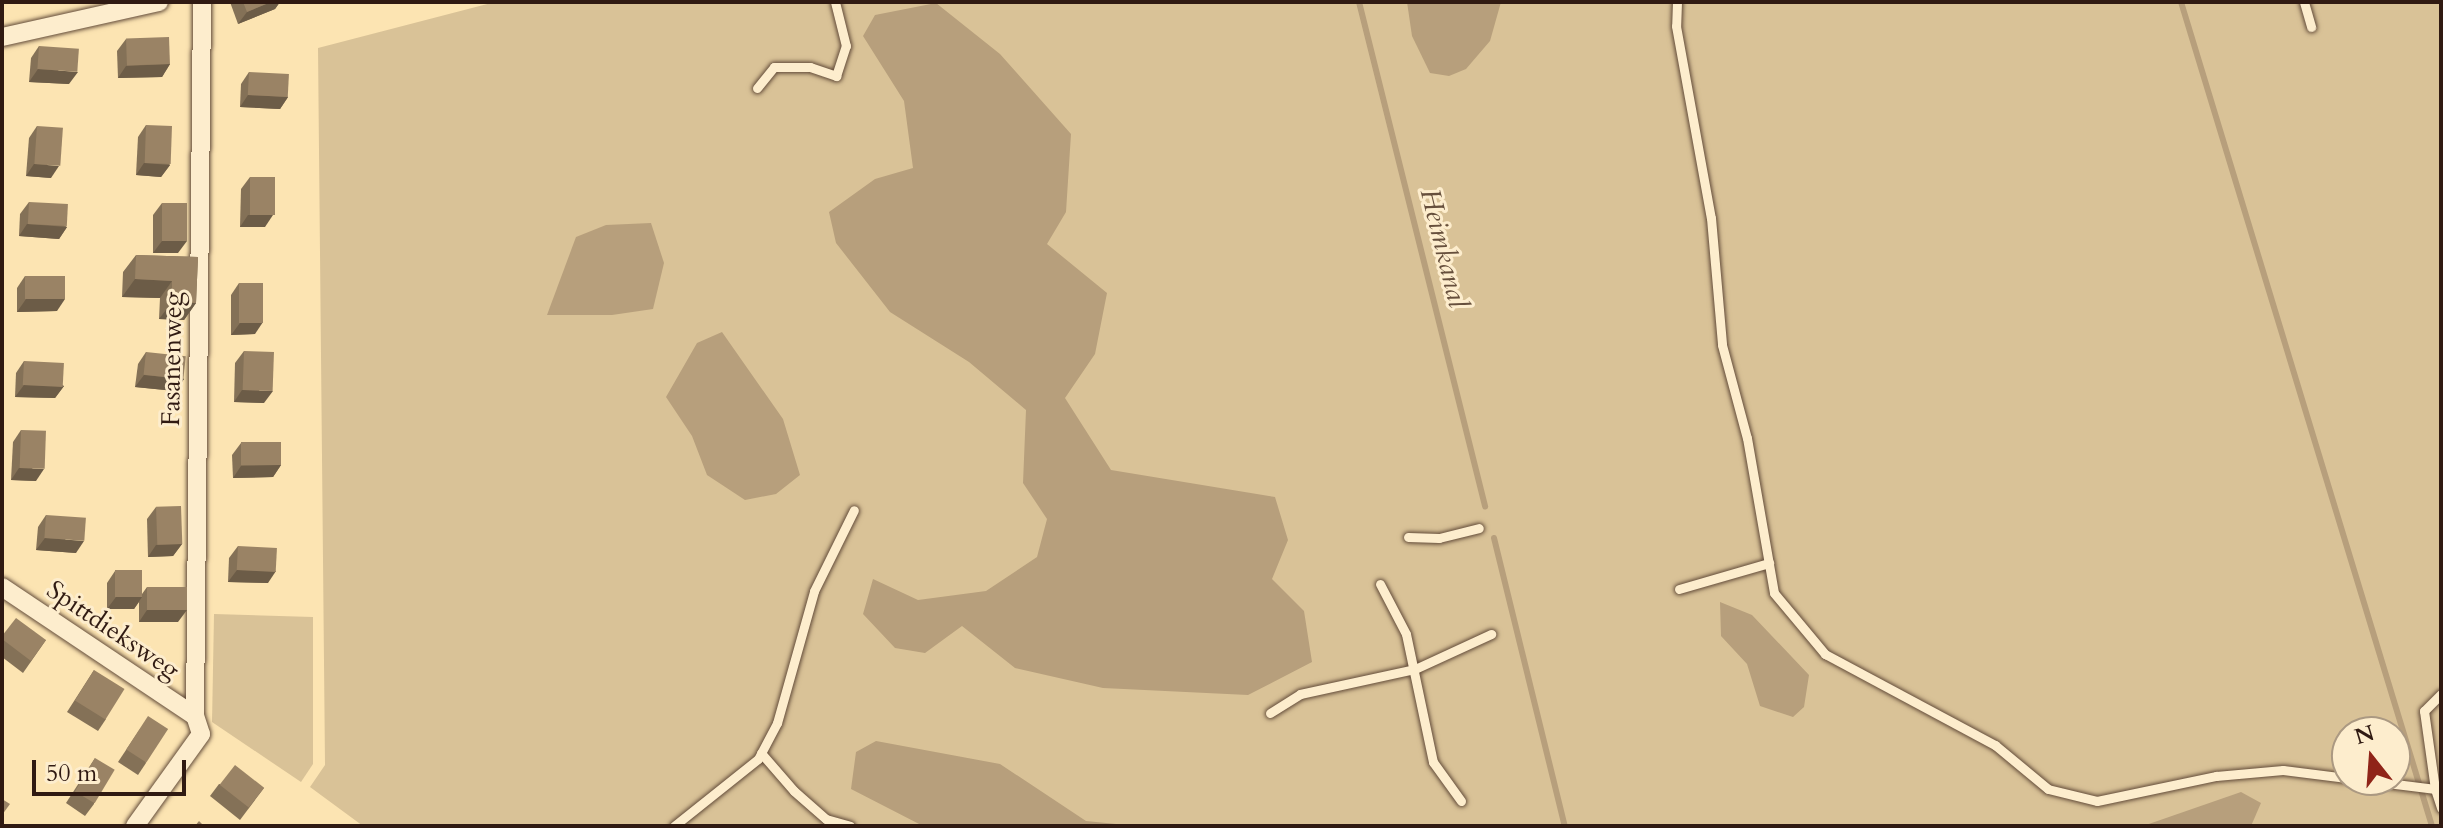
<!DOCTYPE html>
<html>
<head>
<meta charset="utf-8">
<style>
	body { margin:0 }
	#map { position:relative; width:2443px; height:828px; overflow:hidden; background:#fce4b2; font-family:Cardo,serif }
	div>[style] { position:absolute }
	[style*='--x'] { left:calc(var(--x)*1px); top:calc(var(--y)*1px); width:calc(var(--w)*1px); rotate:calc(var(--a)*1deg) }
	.green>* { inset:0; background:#d9c297 }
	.water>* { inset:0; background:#b79f7c }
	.stream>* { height:6px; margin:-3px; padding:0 3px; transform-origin:3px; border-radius:3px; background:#b79f7c }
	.roads { filter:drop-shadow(0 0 2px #634c3a) drop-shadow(0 0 2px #634c3a) }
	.lane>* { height:9px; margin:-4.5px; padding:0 4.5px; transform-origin:4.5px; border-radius:4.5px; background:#fdedcd }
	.street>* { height:18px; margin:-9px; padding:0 9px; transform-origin:9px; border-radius:9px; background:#fdedcd }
	.wall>* { inset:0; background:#847157 }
	.shaded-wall>* { inset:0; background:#6c5c47 }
	.building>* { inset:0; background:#9a8365; transform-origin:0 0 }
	span { translate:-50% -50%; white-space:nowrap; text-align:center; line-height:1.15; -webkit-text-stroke:6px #fdedcd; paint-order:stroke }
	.street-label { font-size:26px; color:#301a12 }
	.water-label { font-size:28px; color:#664f3c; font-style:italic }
	.frame { position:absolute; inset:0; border:4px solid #301a12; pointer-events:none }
	.north { position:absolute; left:2331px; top:716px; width:80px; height:80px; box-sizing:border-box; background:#fdedcd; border:2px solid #ab9982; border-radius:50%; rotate:343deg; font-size:22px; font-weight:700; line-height:32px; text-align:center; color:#301a12 }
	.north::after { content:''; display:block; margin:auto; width:28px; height:36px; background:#8f2418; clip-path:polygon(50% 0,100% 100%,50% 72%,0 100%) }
	.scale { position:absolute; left:32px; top:760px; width:154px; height:36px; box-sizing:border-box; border:4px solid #301a12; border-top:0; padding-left:10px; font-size:24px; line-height:28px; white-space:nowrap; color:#301a12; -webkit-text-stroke:6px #fdedcd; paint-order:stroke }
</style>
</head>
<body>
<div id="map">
	<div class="green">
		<div style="clip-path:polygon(evenodd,495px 2px,2441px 2px,2441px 826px,363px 826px,310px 787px,325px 765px,318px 48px,495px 2px,2347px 732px,2395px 732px,2395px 780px,2347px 780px,2347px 732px)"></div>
		<div style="clip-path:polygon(214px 614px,313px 617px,313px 764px,301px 782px,212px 722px)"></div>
	</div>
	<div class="water">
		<div style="clip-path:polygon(1407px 2px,1501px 2px,1490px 41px,1466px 69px,1449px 76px,1430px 73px,1412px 36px)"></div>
		<div style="clip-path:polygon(936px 3px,1000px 54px,1071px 134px,1066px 212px,1047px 244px,1107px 293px,1095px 354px,1065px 398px,1111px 470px,1275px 497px,1288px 540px,1272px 579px,1304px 611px,1312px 662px,1248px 695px,1103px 688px,1015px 668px,962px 626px,925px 653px,895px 648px,863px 614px,873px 579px,918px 600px,986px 591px,1037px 557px,1047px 519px,1023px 483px,1026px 410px,969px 362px,890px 312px,836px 243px,829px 212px,875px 179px,913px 168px,904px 101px,863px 36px,875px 15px)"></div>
		<div style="clip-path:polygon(651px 223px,664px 263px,653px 309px,612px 315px,547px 315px,576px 237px,606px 225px)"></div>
		<div style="clip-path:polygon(722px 332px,783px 419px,800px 475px,776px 494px,745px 500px,707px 475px,692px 436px,666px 397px,697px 343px)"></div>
		<div style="clip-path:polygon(1720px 602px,1752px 615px,1809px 675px,1804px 707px,1793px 717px,1760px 706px,1747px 664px,1721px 636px)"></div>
		<div style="clip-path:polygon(876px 741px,1000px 764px,1086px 821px,1136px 826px,923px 826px,851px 789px,856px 752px)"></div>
		<div style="clip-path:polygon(2241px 792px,2261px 803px,2251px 826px,2143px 826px)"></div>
	</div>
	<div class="stream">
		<div style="--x:1359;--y:2;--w:520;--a:75.96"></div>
		<div style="--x:2181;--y:2;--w:861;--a:73.06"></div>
		<div style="--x:1494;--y:538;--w:297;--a:76.2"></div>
	</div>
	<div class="roads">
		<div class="lane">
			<div style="--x:1677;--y:2;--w:24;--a:92"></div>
			<div style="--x:1676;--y:26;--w:195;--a:79.7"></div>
			<div style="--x:1711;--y:218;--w:127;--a:85"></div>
			<div style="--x:1722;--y:345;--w:96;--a:75"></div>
			<div style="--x:1747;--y:438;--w:157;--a:80.1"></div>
			<div style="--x:1774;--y:593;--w:80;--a:50.1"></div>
			<div style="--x:1825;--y:654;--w:193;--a:28.2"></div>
			<div style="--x:1995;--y:745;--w:69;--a:39.7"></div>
			<div style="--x:2048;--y:789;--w:50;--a:13.8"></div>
			<div style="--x:2097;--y:801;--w:122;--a:-11.9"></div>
			<div style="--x:2216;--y:776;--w:67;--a:-5.1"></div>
			<div style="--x:2283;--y:770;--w:64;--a:7.1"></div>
			<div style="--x:2304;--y:2;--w:26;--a:74"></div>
			<div style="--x:757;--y:88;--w:27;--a:-51"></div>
			<div style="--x:774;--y:67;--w:36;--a:0"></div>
			<div style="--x:810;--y:67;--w:28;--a:19"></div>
			<div style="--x:836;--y:76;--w:32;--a:-72"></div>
			<div style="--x:846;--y:46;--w:45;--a:-104"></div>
			<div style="--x:1408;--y:537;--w:31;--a:2"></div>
			<div style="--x:1439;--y:538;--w:41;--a:-14"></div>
			<div style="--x:1380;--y:584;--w:56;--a:62.5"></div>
			<div style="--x:1406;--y:634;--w:131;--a:78.1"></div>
			<div style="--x:1433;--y:762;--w:48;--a:54.3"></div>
			<div style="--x:1679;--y:589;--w:94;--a:-16.1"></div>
			<div style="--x:1270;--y:713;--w:36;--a:-32"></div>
			<div style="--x:1300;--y:694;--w:118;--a:-12.3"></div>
			<div style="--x:1415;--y:669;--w:84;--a:-24.7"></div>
			<div style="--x:761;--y:753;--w:50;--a:49"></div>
			<div style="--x:794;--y:791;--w:43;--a:41.2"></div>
			<div style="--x:826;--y:819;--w:25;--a:16"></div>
			<div style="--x:2363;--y:780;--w:73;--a:7.1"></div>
			<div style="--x:2435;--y:789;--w:20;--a:72"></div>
			<div style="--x:2435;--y:789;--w:79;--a:-98"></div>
			<div style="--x:2424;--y:711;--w:24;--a:-45"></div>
			<div style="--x:674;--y:826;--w:107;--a:-38.6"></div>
			<div style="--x:758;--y:759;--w:41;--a:-62.2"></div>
			<div style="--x:777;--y:723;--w:137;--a:-74.3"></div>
			<div style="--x:814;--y:591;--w:90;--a:-63.7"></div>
		</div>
		<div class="street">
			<div style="--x:2;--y:37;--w:161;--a:-12.6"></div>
			<div style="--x:2;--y:587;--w:232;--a:33.8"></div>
			<div style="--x:135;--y:826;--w:113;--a:-54.3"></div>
			<div style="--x:201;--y:734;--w:19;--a:-108"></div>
			<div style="--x:195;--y:716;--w:714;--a:-89.44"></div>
		</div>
	</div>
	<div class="wall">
		<div style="clip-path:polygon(230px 2px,280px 2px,275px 9px,238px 24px)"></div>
		<div style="clip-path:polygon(126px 39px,170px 64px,162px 77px,118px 78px,117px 51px)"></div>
		<div style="clip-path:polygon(39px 46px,69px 84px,29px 82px,31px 58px)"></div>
		<div style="clip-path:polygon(249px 72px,288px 97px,280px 109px,240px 107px,241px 84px)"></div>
		<div style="clip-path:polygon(146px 125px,170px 165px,161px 177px,136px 175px,138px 137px)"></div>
		<div style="clip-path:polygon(37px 126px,51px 178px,26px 176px,29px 138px)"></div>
		<div style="clip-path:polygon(250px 177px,265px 227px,240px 227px,241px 189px)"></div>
		<div style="clip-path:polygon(29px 202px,67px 227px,59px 239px,19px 236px,20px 214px)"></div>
		<div style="clip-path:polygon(162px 203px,178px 253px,153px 253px,153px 215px)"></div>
		<div style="clip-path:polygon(136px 255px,198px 257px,196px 303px,184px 320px,159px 319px,160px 298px,122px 297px,123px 272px)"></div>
		<div style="clip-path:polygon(25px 276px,57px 311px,17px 312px,17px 288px)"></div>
		<div style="clip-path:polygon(239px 283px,255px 334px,231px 335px,231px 295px)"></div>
		<div style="clip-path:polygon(244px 351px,264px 403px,234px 402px,235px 363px)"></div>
		<div style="clip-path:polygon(146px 352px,184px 379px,175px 391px,135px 387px,138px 364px)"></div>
		<div style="clip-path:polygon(24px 361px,64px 386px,55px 398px,15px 397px,16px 373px)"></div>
		<div style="clip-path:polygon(21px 430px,36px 481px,11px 480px,13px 442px)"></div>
		<div style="clip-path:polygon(241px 443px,281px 465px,273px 477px,233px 478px,232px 455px)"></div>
		<div style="clip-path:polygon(156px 507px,182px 544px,173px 556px,148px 557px,147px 519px)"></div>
		<div style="clip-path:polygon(46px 515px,76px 553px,36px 550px,38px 527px)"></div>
		<div style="clip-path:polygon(238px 546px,268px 583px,228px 582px,229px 558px)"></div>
		<div style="clip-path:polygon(115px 571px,142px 594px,147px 587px,178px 622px,139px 622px,139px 602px,134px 609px,107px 609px,107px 583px)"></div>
		<div style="clip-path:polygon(2px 636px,46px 640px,23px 673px,2px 657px)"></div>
		<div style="clip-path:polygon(94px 670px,106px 719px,98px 731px,67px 712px)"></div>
		<div style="clip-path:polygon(140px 729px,146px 763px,138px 775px,118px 762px)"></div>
		<div style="clip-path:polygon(95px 758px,94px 804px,85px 816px,66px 803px)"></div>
		<div style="clip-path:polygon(219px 784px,264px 788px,240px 820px,210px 796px)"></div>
	</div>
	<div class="shaded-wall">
		<div style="clip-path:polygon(271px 2px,280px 2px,275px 9px,238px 24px,247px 12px)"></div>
		<div style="clip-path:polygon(170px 64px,162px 77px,118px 78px,126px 66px)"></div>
		<div style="clip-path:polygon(38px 69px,78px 72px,69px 84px,29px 82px)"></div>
		<div style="clip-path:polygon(248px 95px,288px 97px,280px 109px,240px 107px)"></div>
		<div style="clip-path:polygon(144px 163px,170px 165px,161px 177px,136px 175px)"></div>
		<div style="clip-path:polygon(34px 164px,59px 166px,51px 178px,26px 176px)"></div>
		<div style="clip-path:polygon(248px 215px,273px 215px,265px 227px,240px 227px)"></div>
		<div style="clip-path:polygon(27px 224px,67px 227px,59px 239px,19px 236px)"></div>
		<div style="clip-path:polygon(162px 241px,187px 241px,178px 253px,153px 253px)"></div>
		<div style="clip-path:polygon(135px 279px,172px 281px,160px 298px,122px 297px)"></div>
		<div style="clip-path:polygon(26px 299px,65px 299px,57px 311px,17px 312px)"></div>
		<div style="clip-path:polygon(172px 302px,196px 303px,184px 320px,159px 319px)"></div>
		<div style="clip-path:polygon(263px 322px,255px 334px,231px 335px,240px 323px)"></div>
		<div style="clip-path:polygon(144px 375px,184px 379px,175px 391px,135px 387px)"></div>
		<div style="clip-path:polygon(24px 385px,64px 386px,55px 398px,15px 397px)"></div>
		<div style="clip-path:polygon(242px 390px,273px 391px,264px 403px,234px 402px)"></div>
		<div style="clip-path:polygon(281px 465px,273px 477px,233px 478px,241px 466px)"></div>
		<div style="clip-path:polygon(19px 468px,44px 469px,36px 481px,11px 480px)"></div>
		<div style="clip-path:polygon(45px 538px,84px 541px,76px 553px,36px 550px)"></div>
		<div style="clip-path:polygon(182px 544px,173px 556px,148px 557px,156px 545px)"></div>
		<div style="clip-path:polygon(237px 570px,276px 571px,268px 583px,228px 582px)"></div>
		<div style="clip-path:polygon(116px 597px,142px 597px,134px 609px,107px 609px)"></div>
		<div style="clip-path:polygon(147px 610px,187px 610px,178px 622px,139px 622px)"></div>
	</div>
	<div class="building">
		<div style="clip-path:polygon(243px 2px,271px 2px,247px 12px)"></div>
		<div style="left:169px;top:37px;width:27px;height:43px;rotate:88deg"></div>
		<div style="left:39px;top:46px;width:40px;height:23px;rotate:4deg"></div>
		<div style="left:249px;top:72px;width:40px;height:23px;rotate:3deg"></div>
		<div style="left:146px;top:125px;width:26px;height:38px;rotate:2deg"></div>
		<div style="left:37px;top:126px;width:26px;height:38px;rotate:4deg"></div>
		<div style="left:250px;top:177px;width:25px;height:38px"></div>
		<div style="left:29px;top:202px;width:39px;height:22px;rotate:3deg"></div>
		<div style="left:162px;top:203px;width:25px;height:38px"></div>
		<div style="clip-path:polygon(136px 255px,198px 257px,196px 303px,172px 302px,172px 281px,135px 279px)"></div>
		<div style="left:25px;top:276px;width:40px;height:23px"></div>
		<div style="left:239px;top:283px;width:24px;height:40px"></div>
		<div style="left:244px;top:351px;width:30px;height:39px;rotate:2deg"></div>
		<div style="left:146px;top:352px;width:40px;height:23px;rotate:6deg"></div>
		<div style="left:24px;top:361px;width:40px;height:24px;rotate:3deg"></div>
		<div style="left:21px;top:430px;width:25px;height:38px;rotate:2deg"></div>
		<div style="left:281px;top:442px;width:23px;height:40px;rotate:90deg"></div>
		<div style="left:181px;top:506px;width:38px;height:25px;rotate:88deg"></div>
		<div style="left:46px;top:515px;width:40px;height:23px;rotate:4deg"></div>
		<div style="left:238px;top:546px;width:39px;height:24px;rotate:3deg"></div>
		<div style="left:142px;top:570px;width:27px;height:27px;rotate:90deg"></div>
		<div style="left:147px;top:587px;width:40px;height:23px"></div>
		<div style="clip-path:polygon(16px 618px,46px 640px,31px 661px,2px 639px,2px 636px)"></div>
		<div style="left:94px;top:670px;width:36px;height:36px;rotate:32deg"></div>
		<div style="left:148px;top:716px;width:24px;height:40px;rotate:33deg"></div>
		<div style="left:95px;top:758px;width:23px;height:39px;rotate:31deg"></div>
		<div style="left:235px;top:765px;width:37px;height:25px;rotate:38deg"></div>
		<div style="clip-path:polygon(2px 799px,10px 804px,2px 815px)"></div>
		<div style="clip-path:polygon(199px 821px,204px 826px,195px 826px)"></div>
	</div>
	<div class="street-label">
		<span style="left:172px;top:359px;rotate:-89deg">Fasanenweg</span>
		<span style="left:113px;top:630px;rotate:34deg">Spittdieksweg</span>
	</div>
	<div class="water-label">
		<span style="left:1444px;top:248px;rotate:76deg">Heimkanal</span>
	</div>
	<div class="frame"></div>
	<div class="north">N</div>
	<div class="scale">50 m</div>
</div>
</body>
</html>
